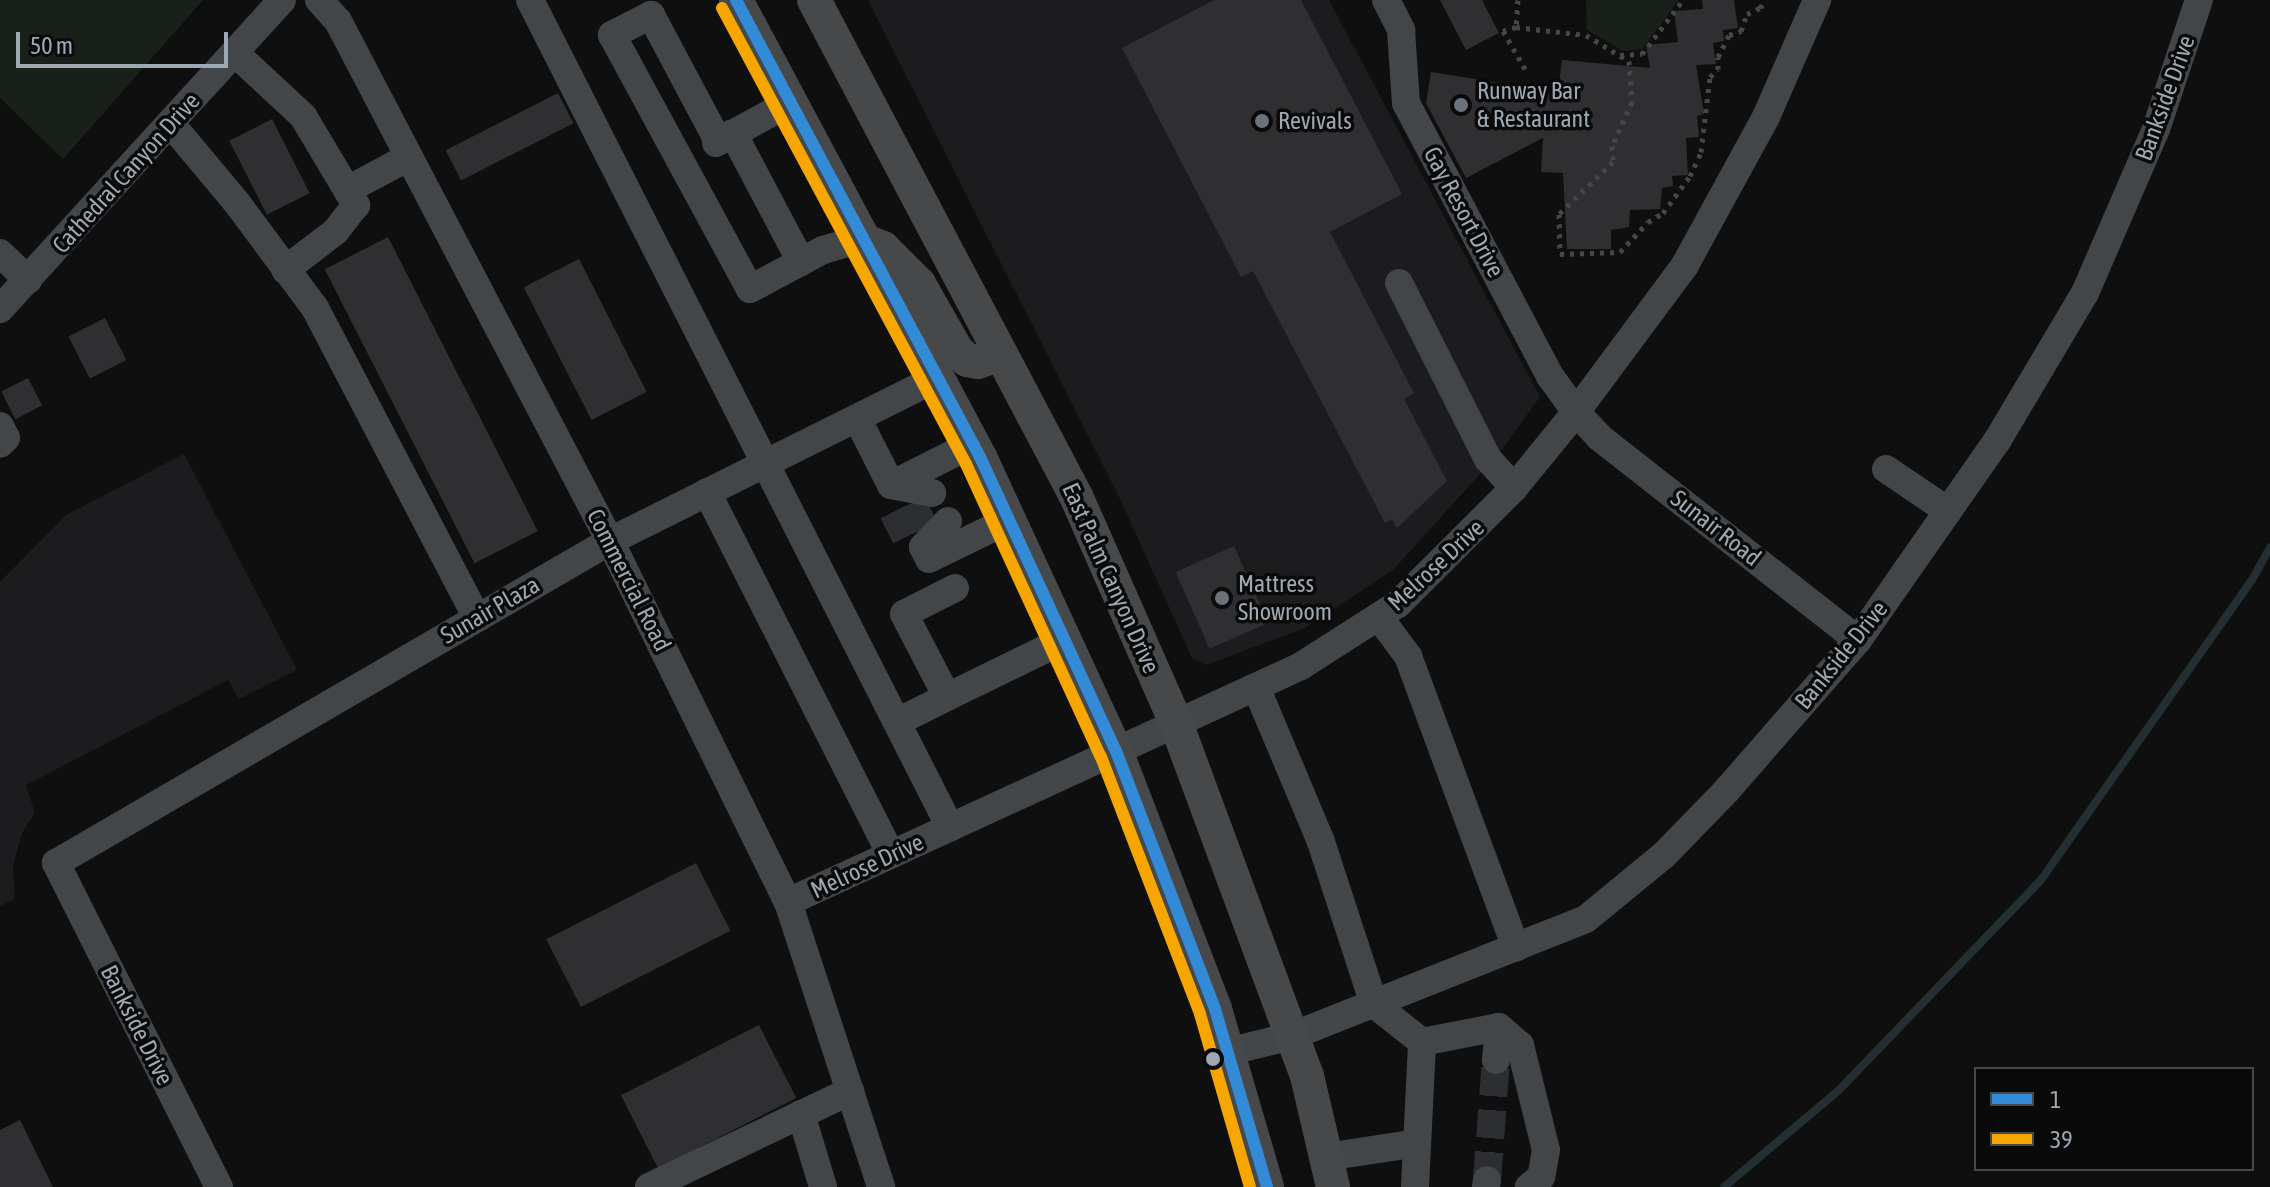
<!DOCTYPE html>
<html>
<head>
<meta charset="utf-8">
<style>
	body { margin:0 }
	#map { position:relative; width:2270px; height:1187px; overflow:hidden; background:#0f0f10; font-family:"Asap Condensed",sans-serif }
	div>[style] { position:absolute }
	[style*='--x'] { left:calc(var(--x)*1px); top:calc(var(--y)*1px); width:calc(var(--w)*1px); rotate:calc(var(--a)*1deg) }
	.built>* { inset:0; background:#1c1c1e }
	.green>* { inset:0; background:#19201a }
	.stream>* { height:8px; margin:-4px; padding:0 4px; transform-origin:4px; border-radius:4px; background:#242f33 }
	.building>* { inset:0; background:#2f2f32; transform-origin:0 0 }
	.minor-tunnel>* { height:28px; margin-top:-14px; transform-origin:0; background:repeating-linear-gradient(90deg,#2c2e31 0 28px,transparent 0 42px) }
	.path>* { height:5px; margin-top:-2.5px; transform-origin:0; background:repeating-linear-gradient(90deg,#44464a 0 4px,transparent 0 10px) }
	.minor>* { height:28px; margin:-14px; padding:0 14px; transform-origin:14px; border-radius:14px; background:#434649 }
	.major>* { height:34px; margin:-17px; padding:0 17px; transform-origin:17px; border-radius:17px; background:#46484a }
	.bus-1>* { height:12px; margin:-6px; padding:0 6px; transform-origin:6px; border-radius:6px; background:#338bd7 }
	.bus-2>* { height:12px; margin:-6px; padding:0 6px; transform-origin:6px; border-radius:6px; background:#f7a600 }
	.dots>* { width:22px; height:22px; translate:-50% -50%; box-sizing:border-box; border:4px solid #0a0a0b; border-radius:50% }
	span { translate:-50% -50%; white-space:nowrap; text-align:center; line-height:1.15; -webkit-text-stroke:7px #0a0a0b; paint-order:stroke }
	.poi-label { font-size:24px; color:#9ea8b3 }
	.left { translate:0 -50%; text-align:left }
	.street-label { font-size:24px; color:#9ea8b3 }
	.legend { position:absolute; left:1974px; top:1067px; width:280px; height:104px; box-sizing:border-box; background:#0a0a0b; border:2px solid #45494e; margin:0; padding:10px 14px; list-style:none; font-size:24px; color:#9ea8b3 }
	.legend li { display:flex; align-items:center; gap:16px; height:40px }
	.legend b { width:40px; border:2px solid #45494e }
	.scale { position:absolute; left:16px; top:32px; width:212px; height:36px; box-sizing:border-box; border:4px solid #9ea8b3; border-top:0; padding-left:10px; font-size:24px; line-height:28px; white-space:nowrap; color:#9ea8b3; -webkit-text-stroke:6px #0a0a0b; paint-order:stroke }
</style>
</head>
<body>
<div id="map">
	<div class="built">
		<div style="clip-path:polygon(868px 0,1329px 0,1540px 397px,1500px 452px,1394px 569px,1305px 628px,1206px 665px,1192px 658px,1120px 499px)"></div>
		<div style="clip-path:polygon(184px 454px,297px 670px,239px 699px,228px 680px,26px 785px,35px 813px,22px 833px,13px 866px,15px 899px,0 906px,0 582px,66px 515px)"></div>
	</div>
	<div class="green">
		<div style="clip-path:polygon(0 0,203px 0,63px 159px,0 98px)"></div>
		<div style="clip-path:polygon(1586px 0,1679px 0,1642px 49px,1623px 51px,1587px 30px)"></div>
	</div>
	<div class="stream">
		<div style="--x:1724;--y:1187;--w:150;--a:-40.1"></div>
		<div style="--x:1839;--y:1090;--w:291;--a:-46.1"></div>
		<div style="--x:2041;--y:880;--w:367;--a:-54.9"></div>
		<div style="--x:2252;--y:580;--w:37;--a:-61"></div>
	</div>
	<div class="building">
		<div style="clip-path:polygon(1214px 0,1301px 0,1402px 194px,1330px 232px,1414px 393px,1404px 399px,1447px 481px,1397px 528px,1392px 519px,1385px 523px,1253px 271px,1241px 277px,1122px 48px)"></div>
		<div style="clip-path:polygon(1440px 0,1482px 0,1499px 33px,1466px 50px)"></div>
		<div style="clip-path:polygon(1702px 0,1734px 0,1738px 28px,1723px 30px,1724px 41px,1713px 43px,1716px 64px,1696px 65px,1704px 114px,1697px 116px,1699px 137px,1686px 138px,1688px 175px,1672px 176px,1673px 186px,1662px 188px,1660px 209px,1630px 210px,1629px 227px,1611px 230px,1611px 249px,1567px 249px,1563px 173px,1541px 172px,1543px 138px,1466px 178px,1426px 103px,1431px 72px,1545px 90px,1547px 83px,1559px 84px,1562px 60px,1650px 68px,1646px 45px,1678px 42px,1674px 11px,1703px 9px)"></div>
		<div style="left:558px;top:93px;width:34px;height:126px;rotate:63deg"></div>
		<div style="left:272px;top:119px;width:83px;height:48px;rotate:63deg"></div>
		<div style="left:388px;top:237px;width:330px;height:71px;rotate:63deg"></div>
		<div style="left:579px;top:259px;width:149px;height:62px;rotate:63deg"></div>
		<div style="left:105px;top:318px;width:47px;height:41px;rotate:63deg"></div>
		<div style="left:28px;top:378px;width:31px;height:30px;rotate:63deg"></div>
		<div style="left:1234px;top:546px;width:84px;height:64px;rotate:66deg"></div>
		<div style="left:696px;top:863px;width:76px;height:168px;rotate:63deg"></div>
		<div style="left:759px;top:1025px;width:82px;height:155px;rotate:63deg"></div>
		<div style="clip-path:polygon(20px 1120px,53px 1187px,0 1187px,0 1130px)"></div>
	</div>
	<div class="minor-tunnel">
		<div style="--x:912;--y:503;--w:33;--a:63"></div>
		<div style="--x:893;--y:512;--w:33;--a:63"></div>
		<div style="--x:1487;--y:1180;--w:120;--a:-85.7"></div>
	</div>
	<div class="path">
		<div style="--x:1518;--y:0;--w:27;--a:94"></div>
		<div style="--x:1516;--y:27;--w:14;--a:163"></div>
		<div style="--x:1503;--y:31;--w:48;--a:59.7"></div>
		<div style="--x:1516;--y:27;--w:70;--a:6.5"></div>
		<div style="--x:1586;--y:35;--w:50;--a:31.2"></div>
		<div style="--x:1629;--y:61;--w:41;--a:85.8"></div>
		<div style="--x:1632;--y:102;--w:48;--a:114.4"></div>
		<div style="--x:1612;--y:146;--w:16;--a:86"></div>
		<div style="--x:1613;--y:162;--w:75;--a:136.1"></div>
		<div style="--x:1559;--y:214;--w:40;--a:88.6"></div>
		<div style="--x:1560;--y:254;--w:60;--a:-1.9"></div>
		<div style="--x:1620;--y:252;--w:41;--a:-47"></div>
		<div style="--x:1648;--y:222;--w:17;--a:-31"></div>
		<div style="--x:1663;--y:213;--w:46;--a:-53.9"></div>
		<div style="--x:1690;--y:176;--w:26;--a:-65"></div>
		<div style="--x:1701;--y:152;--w:76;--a:-83.2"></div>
		<div style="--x:1710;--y:77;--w:11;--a:-45"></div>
		<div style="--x:1718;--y:69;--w:12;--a:-90"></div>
		<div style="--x:1718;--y:57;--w:25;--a:-63"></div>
		<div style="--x:1729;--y:35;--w:13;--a:-18"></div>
		<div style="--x:1741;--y:31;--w:18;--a:-71"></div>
		<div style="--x:1747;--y:14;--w:14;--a:-25"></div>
		<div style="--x:1760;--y:8;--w:9;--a:-58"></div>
		<div style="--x:1620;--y:55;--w:22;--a:-3"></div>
		<div style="--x:1642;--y:54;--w:68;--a:-52.8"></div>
	</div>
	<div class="minor">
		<div style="--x:319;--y:0;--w:28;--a:48"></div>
		<div style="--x:338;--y:21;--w:587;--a:62.39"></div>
		<div style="--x:610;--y:541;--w:402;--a:63.8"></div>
		<div style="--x:788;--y:902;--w:300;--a:71.9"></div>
		<div style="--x:530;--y:0;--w:928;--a:63.08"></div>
		<div style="--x:1386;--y:0;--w:34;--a:63"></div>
		<div style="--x:1401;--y:30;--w:73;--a:86.1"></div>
		<div style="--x:1406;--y:103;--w:309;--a:62.2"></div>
		<div style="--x:1550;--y:376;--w:44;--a:54.2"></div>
		<div style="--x:1576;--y:412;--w:34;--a:47"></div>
		<div style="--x:1599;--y:437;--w:329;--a:38.1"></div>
		<div style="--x:235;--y:53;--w:93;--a:42.8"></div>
		<div style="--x:303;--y:116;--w:104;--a:59.2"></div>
		<div style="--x:356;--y:205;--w:33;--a:128"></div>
		<div style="--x:336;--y:231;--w:64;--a:142.6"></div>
		<div style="--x:171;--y:124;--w:103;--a:50.1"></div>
		<div style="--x:237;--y:203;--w:131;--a:53.4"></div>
		<div style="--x:315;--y:308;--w:350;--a:62.4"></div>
		<div style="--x:733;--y:133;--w:146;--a:62.2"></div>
		<div style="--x:718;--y:141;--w:143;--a:-118"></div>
		<div style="--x:651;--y:15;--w:44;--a:152.9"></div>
		<div style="--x:612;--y:35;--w:289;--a:61.5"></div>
		<div style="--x:750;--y:289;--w:83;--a:-28.1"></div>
		<div style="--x:823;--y:250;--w:40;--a:-16"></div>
		<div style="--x:716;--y:143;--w:83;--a:-28.7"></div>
		<div style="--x:347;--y:190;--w:70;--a:-28"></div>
		<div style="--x:0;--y:253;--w:39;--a:44"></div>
		<div style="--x:1399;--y:283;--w:197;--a:63.2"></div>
		<div style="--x:1488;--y:459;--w:39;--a:48"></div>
		<div style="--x:0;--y:309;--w:418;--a:-47.6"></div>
		<div style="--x:857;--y:418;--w:75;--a:63.1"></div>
		<div style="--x:891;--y:485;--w:91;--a:-26.8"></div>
		<div style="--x:0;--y:426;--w:13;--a:63"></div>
		<div style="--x:6;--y:438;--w:8;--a:135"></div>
		<div style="--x:1886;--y:469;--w:75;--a:34.1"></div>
		<div style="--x:891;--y:485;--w:42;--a:11"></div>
		<div style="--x:707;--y:492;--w:406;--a:63.1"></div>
		<div style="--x:948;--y:521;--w:36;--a:134"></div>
		<div style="--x:923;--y:547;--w:13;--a:63"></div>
		<div style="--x:929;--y:559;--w:89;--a:-26"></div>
		<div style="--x:955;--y:588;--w:57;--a:153"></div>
		<div style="--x:904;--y:614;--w:93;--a:62.6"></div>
		<div style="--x:947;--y:697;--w:130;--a:-26"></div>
		<div style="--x:1379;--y:617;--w:49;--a:53.4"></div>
		<div style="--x:1408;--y:656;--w:311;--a:69.7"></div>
		<div style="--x:1256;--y:687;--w:168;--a:67.2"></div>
		<div style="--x:1321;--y:842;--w:170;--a:71.9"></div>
		<div style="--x:1374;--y:1004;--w:61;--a:38.4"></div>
		<div style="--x:897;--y:722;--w:56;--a:-26.6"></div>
		<div style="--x:788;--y:902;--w:565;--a:-24.7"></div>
		<div style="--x:1301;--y:666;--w:115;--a:-32.6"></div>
		<div style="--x:1398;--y:604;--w:164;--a:-45"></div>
		<div style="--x:1514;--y:488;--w:98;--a:-50.8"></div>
		<div style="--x:1576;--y:412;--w:183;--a:-53.4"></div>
		<div style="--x:1685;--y:265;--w:169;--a:-61.3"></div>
		<div style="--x:1766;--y:117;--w:128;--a:-66.4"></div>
		<div style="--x:1422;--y:1042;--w:78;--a:-11"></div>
		<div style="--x:1499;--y:1027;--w:28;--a:41"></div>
		<div style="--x:1520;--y:1045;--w:108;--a:76.1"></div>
		<div style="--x:1546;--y:1150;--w:27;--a:100"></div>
		<div style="--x:1541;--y:1177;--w:16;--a:140"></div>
		<div style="--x:1227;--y:1052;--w:67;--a:-13.8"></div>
		<div style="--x:1292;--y:1036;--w:316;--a:-21.7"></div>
		<div style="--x:1586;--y:919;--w:101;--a:-39.4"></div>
		<div style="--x:1664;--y:855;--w:91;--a:-45.9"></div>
		<div style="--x:1727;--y:790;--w:199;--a:-48.9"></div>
		<div style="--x:1858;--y:640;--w:243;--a:-55.1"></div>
		<div style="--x:1997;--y:441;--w:172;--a:-59.3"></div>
		<div style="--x:2085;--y:293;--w:179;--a:-66.6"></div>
		<div style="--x:2156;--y:129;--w:136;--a:-71.6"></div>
		<div style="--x:1496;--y:1060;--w:33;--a:-85"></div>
		<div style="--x:801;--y:1114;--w:76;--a:73.2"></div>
		<div style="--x:1326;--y:1157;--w:92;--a:-8.7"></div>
		<div style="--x:219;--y:1187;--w:363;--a:-116.7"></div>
		<div style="--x:56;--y:863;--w:641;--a:-30.17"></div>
		<div style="--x:610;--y:541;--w:363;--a:-26.5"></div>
		<div style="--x:649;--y:1187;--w:223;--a:-25.5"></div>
		<div style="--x:1415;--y:1187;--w:145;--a:-87.2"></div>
		<div style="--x:1486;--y:1187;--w:7;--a:-82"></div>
	</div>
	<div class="major">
		<div style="--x:736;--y:0;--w:518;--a:61.9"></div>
		<div style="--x:980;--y:457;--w:324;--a:65.2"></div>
		<div style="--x:1116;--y:751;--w:276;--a:69"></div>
		<div style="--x:1215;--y:1009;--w:185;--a:73.7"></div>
		<div style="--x:814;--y:0;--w:561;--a:62.16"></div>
		<div style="--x:1076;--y:496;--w:248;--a:66.2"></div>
		<div style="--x:1176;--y:723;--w:334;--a:69.7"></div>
		<div style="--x:1292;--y:1036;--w:43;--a:69.4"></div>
		<div style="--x:1307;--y:1076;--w:114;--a:76.8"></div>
		<div style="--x:868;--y:242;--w:16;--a:22"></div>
		<div style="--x:883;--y:248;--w:51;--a:45"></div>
		<div style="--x:919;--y:284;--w:77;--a:60.4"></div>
		<div style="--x:957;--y:351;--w:13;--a:42"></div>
		<div style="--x:967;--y:360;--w:11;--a:10"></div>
		<div style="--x:978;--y:362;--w:24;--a:-19"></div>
	</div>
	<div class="bus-1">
		<div style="--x:736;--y:0;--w:518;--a:61.9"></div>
		<div style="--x:980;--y:457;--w:324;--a:65.2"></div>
		<div style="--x:1116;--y:751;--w:276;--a:69"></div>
		<div style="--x:1215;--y:1009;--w:185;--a:73.7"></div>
	</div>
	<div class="bus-2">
		<div style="--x:722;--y:8;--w:517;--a:61.85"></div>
		<div style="--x:966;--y:464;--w:323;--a:65.3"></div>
		<div style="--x:1101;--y:757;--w:275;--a:68.9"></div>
		<div style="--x:1200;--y:1014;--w:180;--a:73.9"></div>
	</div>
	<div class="dots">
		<div style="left:1461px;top:105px;background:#6c727a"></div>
		<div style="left:1262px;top:121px;background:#6c727a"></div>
		<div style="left:1222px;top:598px;background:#6c727a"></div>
		<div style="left:1213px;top:1059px;background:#9ea8b3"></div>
	</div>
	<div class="poi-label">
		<span class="left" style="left:1477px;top:105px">Runway Bar<br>&amp; Restaurant</span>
		<span class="left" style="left:1278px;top:121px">Revivals</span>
		<span class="left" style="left:1238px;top:598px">Mattress<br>Showroom</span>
	</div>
	<div class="street-label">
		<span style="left:2165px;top:98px;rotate:-70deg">Bankside Drive</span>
		<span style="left:126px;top:173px;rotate:-48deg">Cathedral Canyon Drive</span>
		<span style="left:1464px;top:212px;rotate:62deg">Gay Resort Drive</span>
		<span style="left:1716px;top:528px;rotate:38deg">Sunair Road</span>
		<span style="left:1436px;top:565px;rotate:-43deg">Melrose Drive</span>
		<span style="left:1111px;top:578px;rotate:66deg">East Palm Canyon Drive</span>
		<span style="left:629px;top:580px;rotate:63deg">Commercial Road</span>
		<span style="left:490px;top:610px;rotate:-30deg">Sunair Plaza</span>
		<span style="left:1841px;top:655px;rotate:-51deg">Bankside Drive</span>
		<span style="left:867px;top:866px;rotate:-25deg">Melrose Drive</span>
		<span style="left:137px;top:1025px;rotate:63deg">Bankside Drive</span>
	</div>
	<ul class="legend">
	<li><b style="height:10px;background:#338bd7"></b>1</li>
	<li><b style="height:10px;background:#f7a600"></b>39</li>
	</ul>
	<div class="scale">50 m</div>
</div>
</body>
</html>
